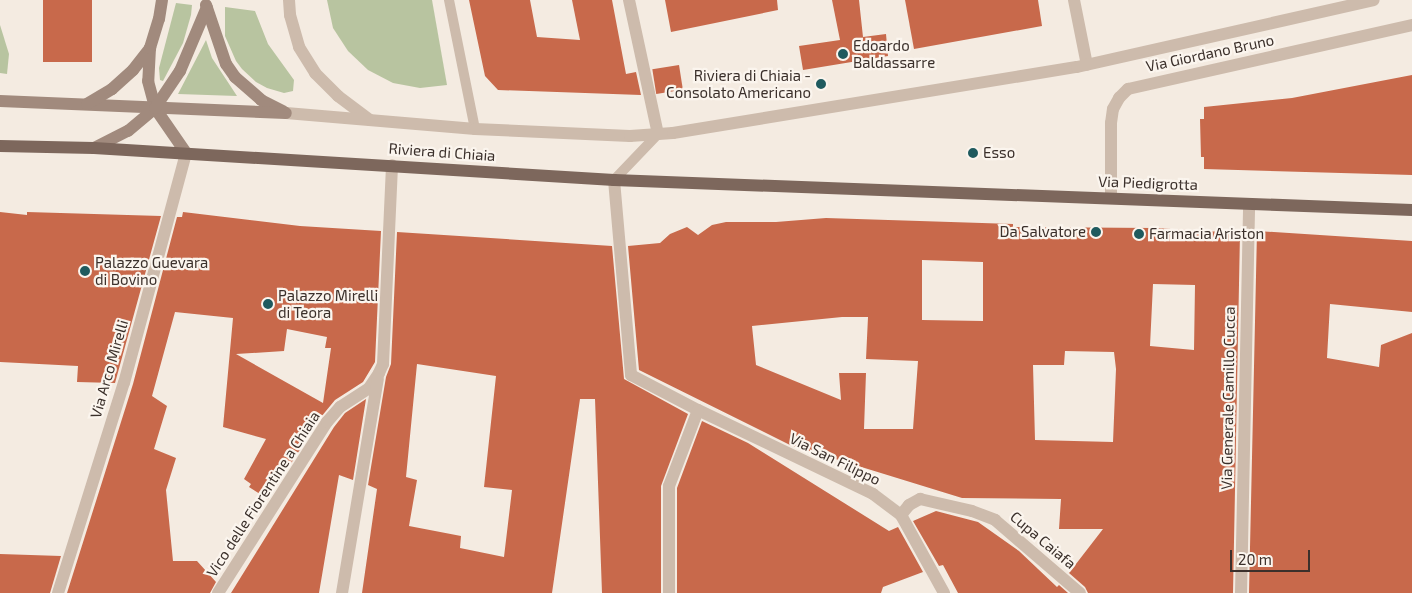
<!DOCTYPE html>
<html>
<head>
<meta charset="utf-8">
<style>
	body { margin:0 }
	#map { position:relative; width:1412px; height:593px; overflow:hidden; background:#f4ebe1; font-family:"Exo 2",sans-serif }
	div>[style] { position:absolute }
	[style*='--x'] { left:calc(var(--x)*1px); top:calc(var(--y)*1px); width:calc(var(--w)*1px); rotate:calc(var(--a)*1deg) }
	.green>* { inset:0; background:#b8c4a0 }
	.building>* { inset:0; background:#c8694b; transform-origin:0 0 }
	.lane>* { height:10px; margin:-5px; padding:0 5px; transform-origin:5px; border-radius:5px; background:#cdbbac }
	.street>* { height:12px; margin:-6px; padding:0 6px; transform-origin:6px; border-radius:6px; background:#cdbbac }
	.secondary>* { height:12px; margin:-6px; padding:0 6px; transform-origin:6px; border-radius:6px; background:#a18a7d }
	.primary>* { height:12px; margin:-6px; padding:0 6px; transform-origin:6px; border-radius:6px; background:#7d675c }
	.dots>* { width:14px; height:14px; translate:-50% -50%; box-sizing:border-box; border:2px solid #fbf5ee; border-radius:50% }
	span { translate:-50% -50%; white-space:nowrap; text-align:center; line-height:1.15; -webkit-text-stroke:4.5px #fbf5ee; paint-order:stroke }
	.poi-label { font-size:15px; color:#3b302b }
	.left { translate:0 -50%; text-align:left }
	.right { translate:-100% -50%; text-align:right }
	.street-label { font-size:15px; color:#3b302b }
	.scale { position:absolute; left:1230px; top:550px; width:80px; height:22px; box-sizing:border-box; border:2px solid #3b302b; border-top:0; padding-left:6px; font-size:15px; line-height:18px; white-space:nowrap; color:#3b302b; -webkit-text-stroke:4px #fbf5ee; paint-order:stroke }
</style>
</head>
<body>
<div id="map">
	<div class="green">
		<div style="clip-path:polygon(327px 0,432px 0,447px 85px,420px 88px,393px 83px,368px 70px,348px 51px,333px 28px)"></div>
		<div style="clip-path:polygon(176px 3px,192px 5px,191px 15px,183px 43px,163px 81px,160px 80px,159px 68px)"></div>
		<div style="clip-path:polygon(225px 7px,255px 11px,268px 44px,294px 80px,293px 91px,284px 93px,267px 88px,256px 82px,242px 69px,236px 61px,225px 36px)"></div>
		<div style="clip-path:polygon(0 25px,9px 54px,7px 74px,0 73px)"></div>
		<div style="clip-path:polygon(206px 40px,212px 58px,237px 96px,178px 94px)"></div>
	</div>
	<div class="building">
		<div style="left:43px;top:0;width:49px;height:62px"></div>
		<div style="clip-path:polygon(469px 0,530px 0,537px 37px,580px 40px,572px 0,612px 0,626px 74px,636px 72px,641px 95px,498px 90px,485px 76px)"></div>
		<div style="clip-path:polygon(665px 0,777px 0,778px 10px,671px 32px)"></div>
		<div style="clip-path:polygon(832px 0,859px 0,863px 37px,886px 34px,888px 56px,803px 70px,799px 46px,840px 40px)"></div>
		<div style="clip-path:polygon(905px 0,1038px 0,1042px 26px,914px 49px)"></div>
		<div style="left:679px;top:65px;width:25px;height:27px;rotate:81deg"></div>
		<div style="clip-path:polygon(1412px 75px,1412px 175px,1204px 169px,1204px 157px,1201px 157px,1200px 119px,1204px 119px,1204px 107px,1292px 98px)"></div>
		<div style="clip-path:polygon(0 212px,27px 215px,27px 212px,161px 216px,115px 383px,77px 382px,78px 366px,0 362px)"></div>
		<div style="clip-path:polygon(evenodd,183px 212px,300px 226px,381px 231px,375px 362px,363px 382px,335px 400px,321px 417px,268px 499px,249px 487px,251px 484px,244px 479px,266px 439px,223px 427px,233px 318px,175px 312px,152px 396px,167px 406px,154px 449px,176px 458px,166px 490px,173px 561px,197px 561px,216px 582px,210px 593px,67px 593px,133px 384px,177px 217px,182px 217px,183px 212px,287px 329px,327px 337px,325px 348px,331px 348px,323px 403px,236px 354px,284px 351px,287px 329px)"></div>
		<div style="clip-path:polygon(evenodd,826px 218px,1013px 224px,1013px 227px,1154px 228px,1240px 233px,1233px 593px,1088px 593px,1085px 587px,1069px 573px,1103px 529px,1059px 529px,1061px 499px,962px 498px,790px 445px,639px 370px,628px 246px,660px 243px,670px 234px,687px 227px,698px 235px,712px 225px,726px 222px,776px 222px,826px 218px,922px 260px,983px 262px,983px 321px,922px 320px,922px 260px,826px 218px,1153px 284px,1195px 285px,1194px 350px,1150px 346px,1153px 284px,826px 218px,842px 317px,868px 317px,866px 359px,918px 361px,913px 429px,864px 429px,866px 373px,839px 373px,841px 400px,756px 365px,752px 326px,842px 317px,826px 218px,1065px 351px,1114px 352px,1116px 369px,1113px 442px,1035px 440px,1033px 365px,1064px 365px,1065px 351px)"></div>
		<div style="clip-path:polygon(1257px 231px,1412px 241px,1412px 312px,1330px 304px,1327px 358px,1379px 367px,1381px 345px,1412px 333px,1412px 593px,1249px 593px)"></div>
		<div style="clip-path:polygon(evenodd,397px 232px,612px 246px,624px 379px,688px 414px,661px 486px,661px 593px,602px 593px,595px 399px,580px 399px,552px 593px,362px 593px,377px 489px,368px 485px,386px 377px,391px 364px,397px 232px,417px 364px,496px 376px,484px 487px,512px 490px,504px 557px,460px 548px,461px 536px,409px 526px,417px 480px,406px 477px,417px 364px)"></div>
		<div style="clip-path:polygon(366px 399px,353px 480px,339px 475px,319px 593px,231px 593px,334px 427px,345px 413px)"></div>
		<div style="clip-path:polygon(702px 421px,748px 443px,889px 531px,898px 527px,923px 572px,883px 587px,881px 593px,677px 593px,677px 488px)"></div>
		<div style="clip-path:polygon(936px 511px,978px 522px,1019px 551px,1057px 587px,1059px 585px,1068px 593px,958px 593px,943px 565px,939px 566px,913px 521px)"></div>
		<div style="clip-path:polygon(0 554px,61px 556px,50px 593px,0 593px)"></div>
	</div>
	<div class="lane">
		<div style="--x:449;--y:0;--w:132;--a:78.6"></div>
		<div style="--x:614;--y:180;--w:64;--a:-46.3"></div>
	</div>
	<div class="street">
		<div style="--x:289;--y:0;--w:15;--a:86"></div>
		<div style="--x:290;--y:15;--w:33;--a:74"></div>
		<div style="--x:299;--y:47;--w:31;--a:58"></div>
		<div style="--x:315;--y:73;--w:33;--a:45"></div>
		<div style="--x:338;--y:96;--w:40;--a:37"></div>
		<div style="--x:629;--y:0;--w:137;--a:77.8"></div>
		<div style="--x:1074;--y:0;--w:66;--a:78.7"></div>
		<div style="--x:286;--y:113;--w:190;--a:4.8"></div>
		<div style="--x:475;--y:129;--w:155;--a:2.6"></div>
		<div style="--x:630;--y:136;--w:43;--a:-4"></div>
		<div style="--x:673;--y:133;--w:409;--a:-9.3"></div>
		<div style="--x:1077;--y:67;--w:304;--a:-12.7"></div>
		<div style="--x:614;--y:180;--w:196;--a:85"></div>
		<div style="--x:631;--y:375;--w:76;--a:27.6"></div>
		<div style="--x:698;--y:410;--w:194;--a:25.6"></div>
		<div style="--x:873;--y:494;--w:35;--a:37"></div>
		<div style="--x:901;--y:515;--w:89;--a:61.1"></div>
		<div style="--x:1111;--y:198;--w:75;--a:-90"></div>
		<div style="--x:1111;--y:123;--w:14;--a:-82"></div>
		<div style="--x:1113;--y:109;--w:13;--a:-61"></div>
		<div style="--x:1119;--y:98;--w:13;--a:-45"></div>
		<div style="--x:1128;--y:89;--w:291;--a:-12.7"></div>
		<div style="--x:901;--y:515;--w:13;--a:-51"></div>
		<div style="--x:909;--y:505;--w:13;--a:-29"></div>
		<div style="--x:920;--y:499;--w:53;--a:13"></div>
		<div style="--x:972;--y:511;--w:25;--a:21"></div>
		<div style="--x:995;--y:520;--w:112;--a:40.7"></div>
		<div style="--x:58;--y:593;--w:220;--a:-72.6"></div>
		<div style="--x:124;--y:383;--w:238;--a:-74.9"></div>
		<div style="--x:218;--y:593;--w:203;--a:-57.5"></div>
		<div style="--x:327;--y:422;--w:20;--a:-49"></div>
		<div style="--x:340;--y:407;--w:35;--a:-33"></div>
		<div style="--x:369;--y:388;--w:18;--a:-56"></div>
		<div style="--x:379;--y:373;--w:10;--a:-66"></div>
		<div style="--x:383;--y:364;--w:199;--a:-87.4"></div>
		<div style="--x:342;--y:593;--w:217;--a:-80.5"></div>
		<div style="--x:669;--y:593;--w:107;--a:-90"></div>
		<div style="--x:669;--y:486;--w:81;--a:-69.1"></div>
		<div style="--x:1241;--y:593;--w:389;--a:-88.8"></div>
	</div>
	<div class="secondary">
		<div style="--x:206;--y:5;--w:62;--a:71.3"></div>
		<div style="--x:226;--y:64;--w:16;--a:55"></div>
		<div style="--x:235;--y:77;--w:35;--a:41"></div>
		<div style="--x:261;--y:100;--w:25;--a:27"></div>
		<div style="--x:150;--y:48;--w:33;--a:93"></div>
		<div style="--x:148;--y:81;--w:28;--a:75"></div>
		<div style="--x:155;--y:108;--w:55;--a:55.4"></div>
		<div style="--x:0;--y:101;--w:286;--a:2.4"></div>
		<div style="--x:87;--y:104;--w:29;--a:-31"></div>
		<div style="--x:112;--y:89;--w:28;--a:-42"></div>
		<div style="--x:133;--y:70;--w:28;--a:-52"></div>
		<div style="--x:150;--y:48;--w:30;--a:-73"></div>
		<div style="--x:159;--y:19;--w:19;--a:-81"></div>
		<div style="--x:94;--y:148;--w:38;--a:-27"></div>
		<div style="--x:128;--y:131;--w:35;--a:-40"></div>
		<div style="--x:155;--y:108;--w:45;--a:-56"></div>
		<div style="--x:180;--y:71;--w:69;--a:-67.1"></div>
	</div>
	<div class="primary">
		<div style="--x:0;--y:146;--w:94;--a:1.2"></div>
		<div style="--x:94;--y:148;--w:521;--a:3.52"></div>
		<div style="--x:614;--y:180;--w:799;--a:2.15"></div>
	</div>
	<div class="dots">
		<div style="left:843px;top:54px;background:#1f5a5e"></div>
		<div style="left:821px;top:84px;background:#1f5a5e"></div>
		<div style="left:973px;top:153px;background:#1f5a5e"></div>
		<div style="left:1096px;top:232px;background:#1f5a5e"></div>
		<div style="left:1139px;top:234px;background:#1f5a5e"></div>
		<div style="left:85px;top:271px;background:#1f5a5e"></div>
		<div style="left:268px;top:304px;background:#1f5a5e"></div>
	</div>
	<div class="poi-label">
		<span class="left" style="left:853px;top:54px">Edoardo<br>Baldassarre</span>
		<span class="right" style="left:811px;top:84px">Riviera di Chiaia -<br>Consolato Americano</span>
		<span class="left" style="left:983px;top:153px">Esso</span>
		<span class="right" style="left:1086px;top:232px">Da Salvatore</span>
		<span class="left" style="left:1149px;top:234px">Farmacia Ariston</span>
		<span class="left" style="left:95px;top:271px">Palazzo Guevara<br>di Bovino</span>
		<span class="left" style="left:278px;top:304px">Palazzo Mirelli<br>di Teora</span>
	</div>
	<div class="street-label">
		<span style="left:1210px;top:53px;rotate:-12deg">Via Giordano Bruno</span>
		<span style="left:442px;top:152px;rotate:4deg">Riviera di Chiaia</span>
		<span style="left:1148px;top:183px;rotate:2deg">Via Piedigrotta</span>
		<span style="left:109px;top:369px;rotate:-74deg">Via Arco Mirelli</span>
		<span style="left:1228px;top:398px;rotate:-89deg">Via Generale Camillo Cucca</span>
		<span style="left:835px;top:459px;rotate:26deg">Via San Filippo</span>
		<span style="left:263px;top:494px;rotate:-57deg">Vico delle Fiorentine a Chiaia</span>
		<span style="left:1043px;top:540px;rotate:40deg">Cupa Caiafa</span>
	</div>
	<div class="scale">20 m</div>
</div>
</body>
</html>
